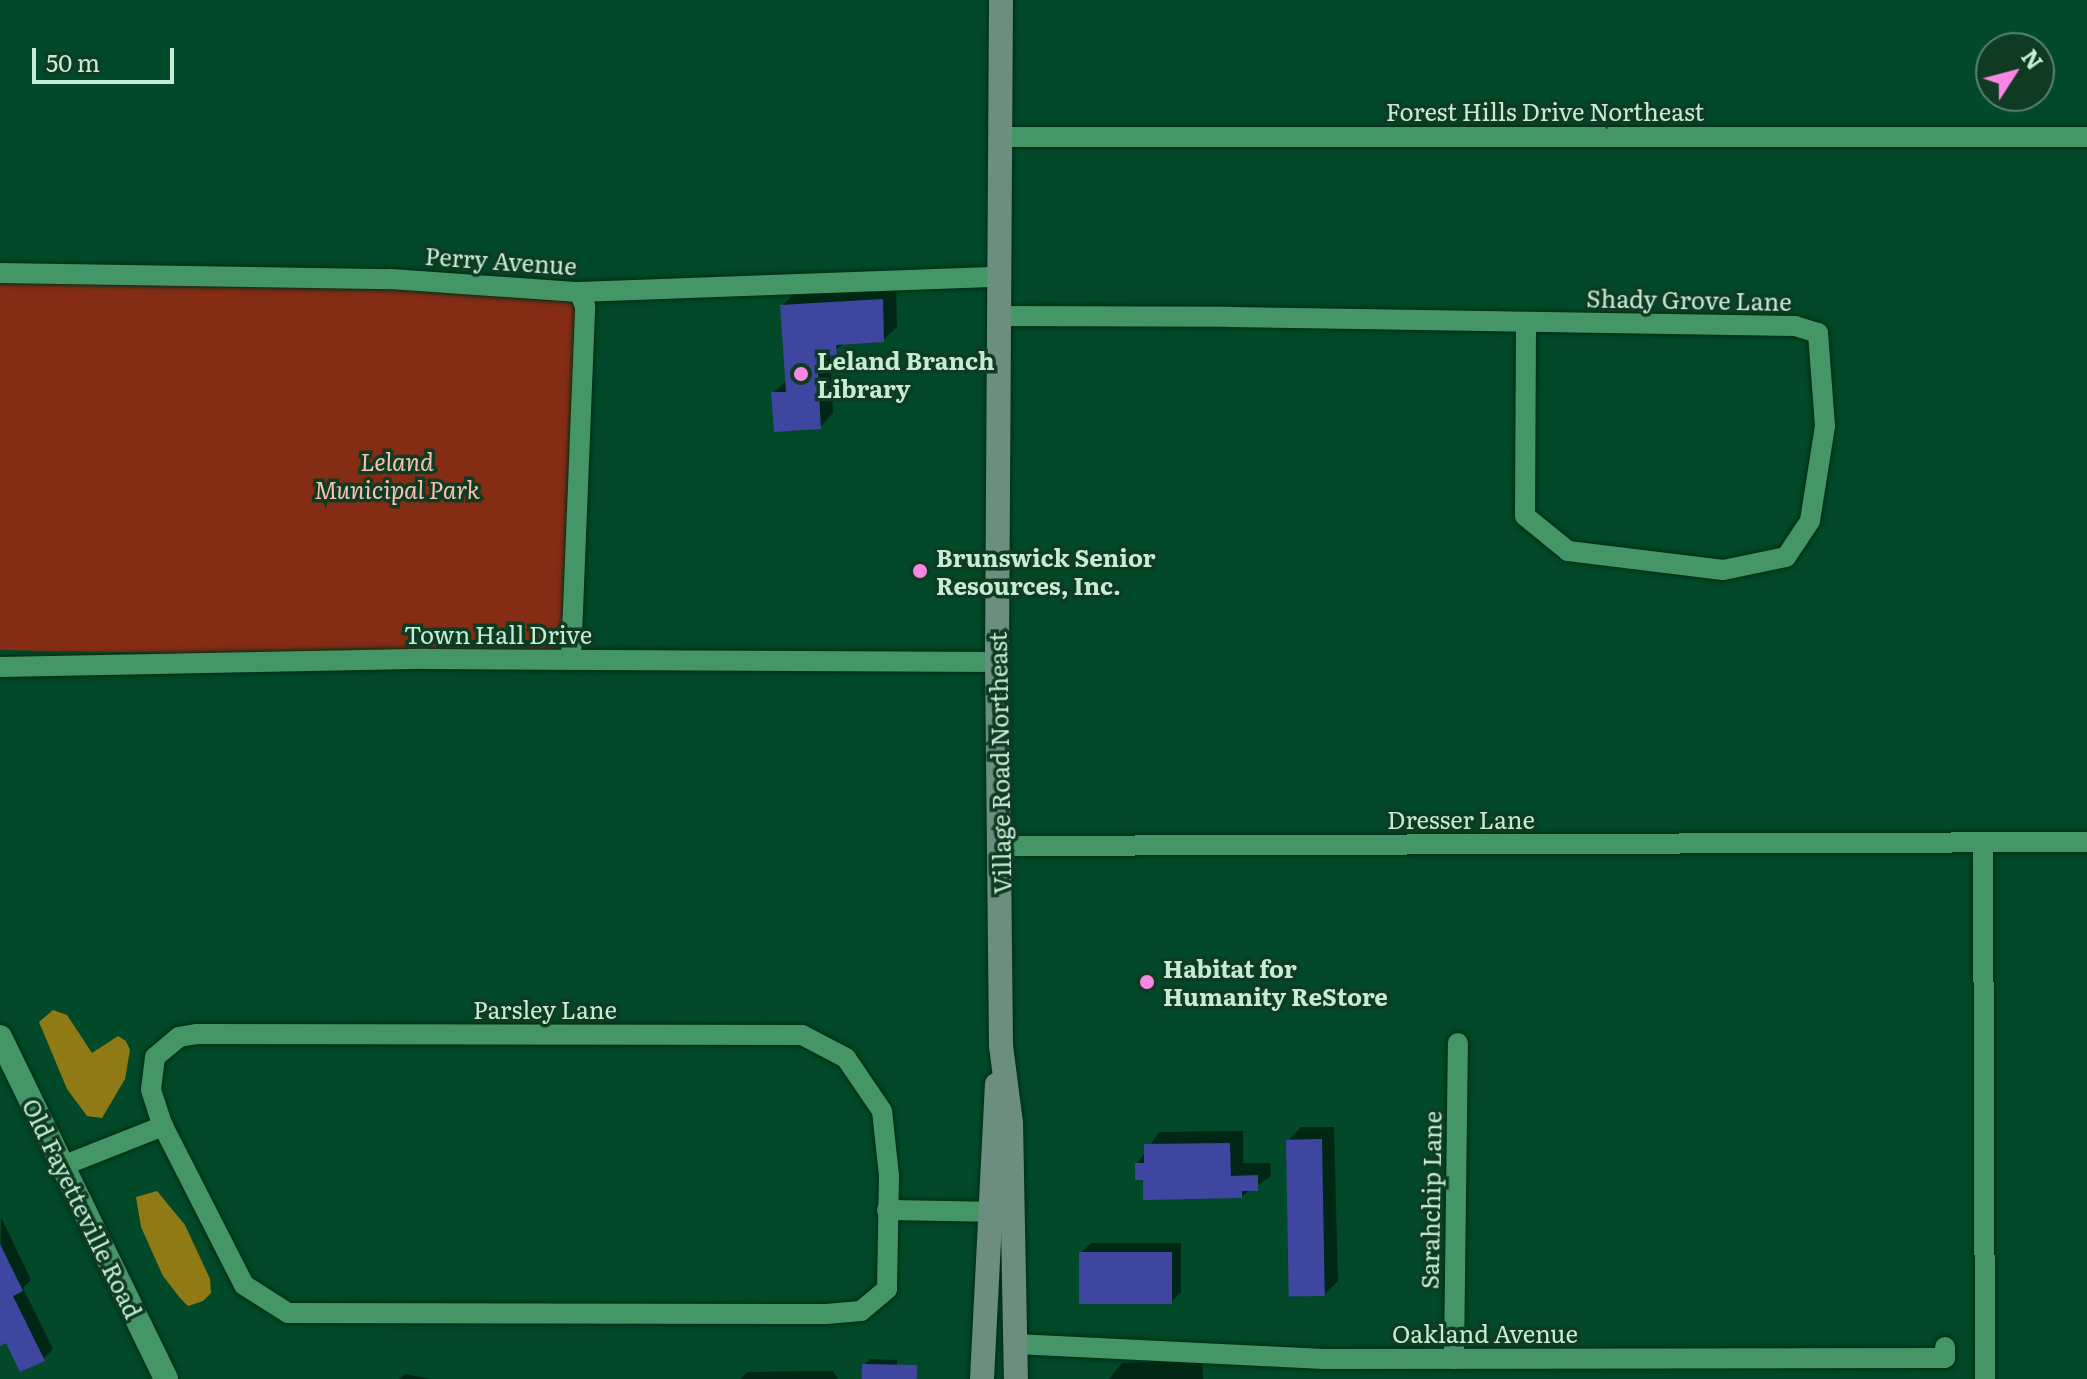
<!DOCTYPE html>
<html>
<head>
<meta charset="utf-8">
<style>
	body { margin:0 }
	#map { position:relative; width:2087px; height:1379px; overflow:hidden; background:#014928; font-family:Literata,serif }
	div>[style] { position:absolute }
	[style*='--x'] { left:calc(var(--x)*1px); top:calc(var(--y)*1px); width:calc(var(--w)*1px); rotate:calc(var(--a)*1deg) }
	.green>* { inset:0; background:#842c14; transform-origin:0 0 }
	.water>* { inset:0; background:#907a15 }
	.shadow>* { inset:0; background:#0007 }
	.building>* { inset:0; background:#3f469f; transform-origin:0 0 }
	.roads { filter:drop-shadow(0 0 2px #002c15) drop-shadow(0 0 2px #002c15) }
	.minor>* { height:20px; margin:-10px; padding:0 10px; transform-origin:10px; border-radius:10px; background:#459667 }
	.tertiary>* { height:24px; margin:-12px; padding:0 12px; transform-origin:12px; border-radius:12px; background:#459667 }
	.secondary>* { height:24px; margin:-12px; padding:0 12px; transform-origin:12px; border-radius:12px; background:#6b8e7e }
	.dots>* { width:22px; height:22px; translate:-50% -50%; box-sizing:border-box; border:4px solid #0f3b23; border-radius:50% }
	span { translate:-50% -50%; white-space:nowrap; text-align:center; line-height:1.15; -webkit-text-stroke:7px #0f3b23; paint-order:stroke }
	.street-label { font-size:24px; color:#c6edd2 }
	.poi-label { font-size:24px; color:#c6edd2; font-weight:700 }
	.left { translate:0 -50%; text-align:left }
	.park-label { font-size:24px; color:#f8c0b0; font-style:italic }
	.north { position:absolute; left:1975px; top:32px; width:80px; height:80px; box-sizing:border-box; background:#0f3b23; border:2px solid #588269; border-radius:50%; rotate:54deg; font-size:22px; font-weight:700; line-height:32px; text-align:center; color:#c6edd2 }
	.north::after { content:''; display:block; margin:auto; width:28px; height:36px; background:#fc86e3; clip-path:polygon(50% 0,100% 100%,50% 72%,0 100%) }
	.scale { position:absolute; left:32px; top:48px; width:142px; height:36px; box-sizing:border-box; border:4px solid #c6edd2; border-top:0; padding-left:10px; font-size:24px; line-height:28px; white-space:nowrap; color:#c6edd2; -webkit-text-stroke:6px #0f3b23; paint-order:stroke }
</style>
</head>
<body>
<div id="map">
	<div class="green">
		<div style="left:579px;top:292px;width:368px;height:579px;rotate:91deg"></div>
	</div>
	<div class="water">
		<div style="clip-path:polygon(53px 1010px,67px 1015px,92px 1053px,118px 1036px,126px 1041px,130px 1050px,125px 1079px,102px 1118px,87px 1116px,67px 1089px,39px 1022px)"></div>
		<div style="clip-path:polygon(157px 1191px,185px 1225px,210px 1279px,211px 1293px,203px 1301px,188px 1306px,180px 1298px,163px 1276px,141px 1227px,136px 1197px)"></div>
	</div>
	<div class="shadow">
		<div style="clip-path:polygon(896px 287px,897px 327px,883px 340px,847px 342px,830px 353px,833px 413px,820px 427px,773px 393px,787px 380px,782px 306px,796px 292px)"></div>
		<div style="clip-path:polygon(1301px 1127px,1334px 1127px,1338px 1281px,1325px 1294px,1288px 1141px)"></div>
		<div style="clip-path:polygon(1243px 1131px,1243px 1163px,1270px 1163px,1271px 1176px,1242px 1196px,1145px 1178px,1137px 1164px,1159px 1132px)"></div>
		<div style="clip-path:polygon(1px 1217px,31px 1280px,23px 1288px,53px 1349px,43px 1359px,7px 1341px,0 1344px)"></div>
		<div style="clip-path:polygon(1091px 1243px,1181px 1243px,1181px 1292px,1171px 1302px,1081px 1253px)"></div>
		<div style="clip-path:polygon(1202px 1358px,1203px 1379px,1109px 1379px,1122px 1363px)"></div>
		<div style="clip-path:polygon(870px 1359px,897px 1360px,897px 1379px,864px 1379px,864px 1365px)"></div>
		<div style="clip-path:polygon(833px 1371px,838px 1379px,740px 1379px,747px 1372px)"></div>
		<div style="clip-path:polygon(405px 1374px,431px 1379px,399px 1379px)"></div>
	</div>
	<div class="building">
		<div style="clip-path:polygon(883px 299px,884px 342px,836px 345px,837px 355px,817px 356px,821px 429px,774px 432px,771px 392px,786px 392px,780px 305px)"></div>
		<div style="left:1322px;top:1139px;width:157px;height:36px;rotate:89deg"></div>
		<div style="clip-path:polygon(1230px 1143px,1231px 1176px,1258px 1175px,1258px 1191px,1242px 1191px,1242px 1198px,1143px 1200px,1143px 1180px,1135px 1180px,1135px 1163px,1144px 1163px,1144px 1144px)"></div>
		<div style="clip-path:polygon(0 1244px,23px 1291px,13px 1296px,45px 1361px,20px 1372px,6px 1343px,0 1346px)"></div>
		<div style="left:1079px;top:1252px;width:93px;height:52px"></div>
		<div style="left:862px;top:1364px;width:55px;height:15px;rotate:1deg"></div>
	</div>
	<div class="roads">
		<div class="minor">
			<div style="--x:1003;--y:137;--w:1084;--a:0"></div>
			<div style="--x:0;--y:273;--w:391;--a:0.9"></div>
			<div style="--x:391;--y:279;--w:188;--a:4"></div>
			<div style="--x:579;--y:292;--w:419;--a:-2.1"></div>
			<div style="--x:999;--y:316;--w:231;--a:0.2"></div>
			<div style="--x:1230;--y:317;--w:565;--a:0.91"></div>
			<div style="--x:1795;--y:326;--w:24;--a:17"></div>
			<div style="--x:1818;--y:333;--w:93;--a:85.7"></div>
			<div style="--x:1825;--y:426;--w:96;--a:99"></div>
			<div style="--x:1810;--y:521;--w:43;--a:123.7"></div>
			<div style="--x:1786;--y:557;--w:64;--a:168.3"></div>
			<div style="--x:1723;--y:570;--w:156;--a:-173"></div>
			<div style="--x:1568;--y:551;--w:55;--a:-140.9"></div>
			<div style="--x:1525;--y:516;--w:194;--a:-89.7"></div>
			<div style="--x:571;--y:660;--w:354;--a:-87.7"></div>
			<div style="--x:585;--y:306;--w:15;--a:-113"></div>
			<div style="--x:0;--y:667;--w:426;--a:-1.1"></div>
			<div style="--x:426;--y:659;--w:571;--a:0.3"></div>
			<div style="--x:1983;--y:842;--w:537;--a:89.79"></div>
			<div style="--x:1000;--y:846;--w:1087;--a:-0.21"></div>
			<div style="--x:62;--y:1166;--w:109;--a:-21.6"></div>
			<div style="--x:163;--y:1126;--w:178;--a:63"></div>
			<div style="--x:244;--y:1285;--w:52;--a:32.5"></div>
			<div style="--x:288;--y:1313;--w:538;--a:0.11"></div>
			<div style="--x:826;--y:1314;--w:35;--a:-5"></div>
			<div style="--x:861;--y:1311;--w:34;--a:-40"></div>
			<div style="--x:887;--y:1289;--w:113;--a:-89"></div>
			<div style="--x:889;--y:1176;--w:65;--a:-96.1"></div>
			<div style="--x:882;--y:1111;--w:64;--a:-124.2"></div>
			<div style="--x:846;--y:1058;--w:50;--a:-152.4"></div>
			<div style="--x:802;--y:1035;--w:605;--a:-179.91"></div>
			<div style="--x:197;--y:1034;--w:18;--a:171"></div>
			<div style="--x:179;--y:1037;--w:31;--a:140"></div>
			<div style="--x:155;--y:1057;--w:33;--a:97"></div>
			<div style="--x:151;--y:1090;--w:38;--a:72"></div>
			<div style="--x:887;--y:1210;--w:116;--a:1"></div>
			<div style="--x:1016;--y:1344;--w:308;--a:2.8"></div>
			<div style="--x:1324;--y:1359;--w:621;--a:-0.09"></div>
			<div style="--x:1945;--y:1358;--w:11;--a:-90"></div>
			<div style="--x:1454;--y:1359;--w:316;--a:-89.3"></div>
		</div>
		<div class="tertiary">
			<div style="--x:0;--y:1037;--w:380;--a:64.1"></div>
		</div>
		<div class="secondary">
			<div style="--x:1001;--y:0;--w:662;--a:90.35"></div>
			<div style="--x:997;--y:662;--w:384;--a:89.4"></div>
			<div style="--x:1001;--y:1046;--w:78;--a:82.6"></div>
			<div style="--x:1011;--y:1123;--w:256;--a:88.9"></div>
			<div style="--x:982;--y:1379;--w:295;--a:-87.1"></div>
		</div>
	</div>
	<div class="dots">
		<div style="left:801px;top:374px;background:#fc86e3"></div>
		<div style="left:920px;top:571px;background:#fc86e3"></div>
		<div style="left:1147px;top:982px;background:#fc86e3"></div>
	</div>
	<div class="street-label">
		<span style="left:1545px;top:111px">Forest Hills Drive Northeast</span>
		<span style="left:501px;top:260px;rotate:4deg">Perry Avenue</span>
		<span style="left:1689px;top:299px;rotate:1deg">Shady Grove Lane</span>
		<span style="left:498px;top:634px">Town Hall Drive</span>
		<span style="left:999px;top:763px;rotate:-91deg">Village Road Northeast</span>
		<span style="left:1461px;top:819px">Dresser Lane</span>
		<span style="left:545px;top:1009px">Parsley Lane</span>
		<span style="left:1430px;top:1200px;rotate:-89deg">Sarahchip Lane</span>
		<span style="left:83px;top:1208px;rotate:64deg">Old Fayetteville Road</span>
		<span style="left:1485px;top:1333px">Oakland Avenue</span>
	</div>
	<div class="poi-label">
		<span class="left" style="left:817px;top:374px">Leland Branch<br>Library</span>
		<span class="left" style="left:936px;top:571px">Brunswick Senior<br>Resources, Inc.</span>
		<span class="left" style="left:1163px;top:982px">Habitat for<br>Humanity ReStore</span>
	</div>
	<div class="park-label">
		<span style="left:397px;top:475px">Leland<br>Municipal Park</span>
	</div>
	<div class="north">N</div>
	<div class="scale">50 m</div>
</div>
</body>
</html>
